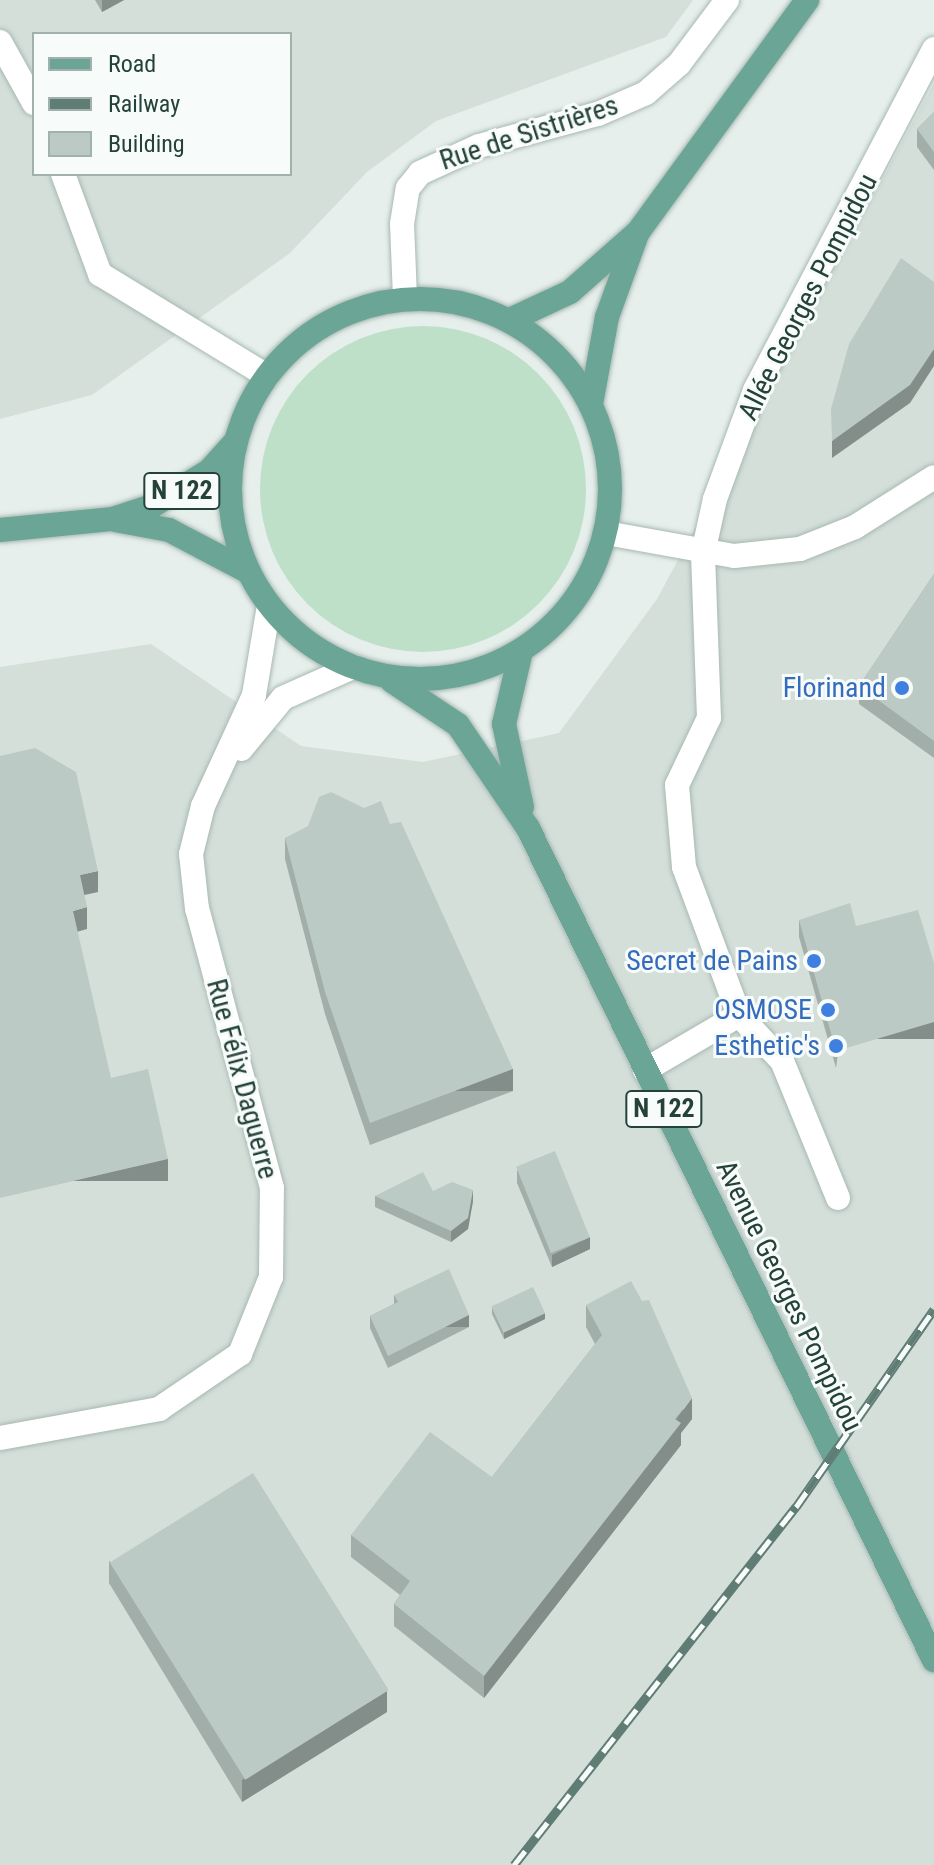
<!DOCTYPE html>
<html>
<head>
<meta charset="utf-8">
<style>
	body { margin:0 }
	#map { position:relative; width:934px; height:1865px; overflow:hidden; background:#e6efeb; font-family:"Roboto Condensed",sans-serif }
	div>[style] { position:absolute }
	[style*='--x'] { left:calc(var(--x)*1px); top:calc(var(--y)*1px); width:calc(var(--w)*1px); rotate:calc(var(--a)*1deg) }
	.built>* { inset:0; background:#d4dfda }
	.green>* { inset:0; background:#bfe0c8 }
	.round { border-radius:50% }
	.roads { filter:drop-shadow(0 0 2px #a8b8b2) drop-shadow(0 0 2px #a8b8b2) }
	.street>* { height:24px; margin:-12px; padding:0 12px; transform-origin:12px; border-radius:12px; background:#fff }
	.primary>* { height:24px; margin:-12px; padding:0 12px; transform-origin:12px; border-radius:12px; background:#6aa596 }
	.primary>.ring { margin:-12px; padding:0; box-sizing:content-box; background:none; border:24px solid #6aa596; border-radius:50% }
	.rail>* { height:9px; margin-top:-4.5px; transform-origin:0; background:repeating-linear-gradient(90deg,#f7fbf9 0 18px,#5f7d75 0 36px); box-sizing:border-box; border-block:2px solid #5f7d75 }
	.wall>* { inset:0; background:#a1aea9 }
	.shaded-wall>* { inset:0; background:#838d89; transform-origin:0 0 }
	.building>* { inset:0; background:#bbcac4; transform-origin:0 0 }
	.dots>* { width:22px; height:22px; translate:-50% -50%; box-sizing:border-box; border:4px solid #f7fbf9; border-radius:50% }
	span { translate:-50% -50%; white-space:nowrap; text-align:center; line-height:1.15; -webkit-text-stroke:6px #f7fbf9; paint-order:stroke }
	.shield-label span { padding:2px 6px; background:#f7fbf9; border:2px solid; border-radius:6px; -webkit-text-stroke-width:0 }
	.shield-label { font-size:26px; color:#24423a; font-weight:700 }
	.street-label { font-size:28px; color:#24423a }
	.shop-label { font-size:28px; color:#366cbe }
	.right { translate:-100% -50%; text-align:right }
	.legend { position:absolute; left:32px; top:32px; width:260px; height:144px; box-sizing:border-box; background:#f7fbf9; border:2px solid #a3b1ad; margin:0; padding:10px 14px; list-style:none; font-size:24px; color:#24423a }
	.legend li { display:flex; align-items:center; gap:16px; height:40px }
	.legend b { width:40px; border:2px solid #a3b1ad }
</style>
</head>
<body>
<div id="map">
	<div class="built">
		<div style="clip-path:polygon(evenodd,0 0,693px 0,666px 37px,436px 121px,367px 172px,290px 253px,92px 395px,0 419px,0 0,34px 34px,290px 34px,290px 174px,34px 174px,34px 34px)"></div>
		<div style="clip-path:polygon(934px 83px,934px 1865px,0 1865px,0 667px,151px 644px,301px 746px,423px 762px,559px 733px,657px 599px)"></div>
	</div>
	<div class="green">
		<div class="round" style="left:260px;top:326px;width:326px;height:326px"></div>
	</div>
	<div class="roads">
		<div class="street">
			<div style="--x:0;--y:42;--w:70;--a:60.9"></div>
			<div style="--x:63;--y:174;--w:107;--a:69.7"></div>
			<div style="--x:100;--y:274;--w:196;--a:31.4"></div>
			<div style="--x:405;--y:298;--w:74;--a:-92.3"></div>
			<div style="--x:402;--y:224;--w:36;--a:-81"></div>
			<div style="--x:408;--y:188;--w:19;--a:-51"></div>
			<div style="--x:420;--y:173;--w:65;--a:-24.6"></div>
			<div style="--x:479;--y:146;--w:123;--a:-15.1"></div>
			<div style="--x:598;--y:114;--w:52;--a:-23.6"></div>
			<div style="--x:646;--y:93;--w:44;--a:-41.3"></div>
			<div style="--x:679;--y:64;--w:80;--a:-53.1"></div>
			<div style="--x:606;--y:533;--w:130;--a:10.2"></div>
			<div style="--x:734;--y:556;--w:66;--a:-6.1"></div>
			<div style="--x:800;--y:549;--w:59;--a:-21.8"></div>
			<div style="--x:855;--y:527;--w:93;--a:-32.3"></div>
			<div style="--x:241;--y:749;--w:66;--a:-50.5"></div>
			<div style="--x:283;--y:698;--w:77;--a:-23.9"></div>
			<div style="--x:645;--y:1070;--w:109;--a:-30.3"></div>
			<div style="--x:838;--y:1198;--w:148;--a:-112.2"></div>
			<div style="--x:782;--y:1061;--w:63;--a:-133.1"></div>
			<div style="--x:739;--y:1015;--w:158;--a:-110.4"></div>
			<div style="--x:684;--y:867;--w:82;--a:-94.9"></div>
			<div style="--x:677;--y:785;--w:74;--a:-64.5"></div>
			<div style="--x:709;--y:718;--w:165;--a:-92.1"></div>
			<div style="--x:703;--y:553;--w:55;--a:-77.5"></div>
			<div style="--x:715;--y:499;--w:116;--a:-69.8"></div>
			<div style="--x:755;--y:390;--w:385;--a:-62.3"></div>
			<div style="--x:0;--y:1438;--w:162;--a:-10.3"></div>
			<div style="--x:159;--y:1409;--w:98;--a:-34.2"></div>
			<div style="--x:240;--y:1354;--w:83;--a:-68.1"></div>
			<div style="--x:271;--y:1277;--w:89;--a:-89.4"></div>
			<div style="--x:272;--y:1188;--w:289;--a:-105"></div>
			<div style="--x:197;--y:909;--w:55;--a:-96.2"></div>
			<div style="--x:191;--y:854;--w:49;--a:-76"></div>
			<div style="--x:203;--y:806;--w:122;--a:-65.3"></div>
			<div style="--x:254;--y:695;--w:91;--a:-80.5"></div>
		</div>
		<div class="primary">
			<div class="ring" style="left:230px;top:299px;width:356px;height:356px"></div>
			<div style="--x:510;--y:320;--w:66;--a:-25"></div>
			<div style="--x:570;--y:292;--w:91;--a:-41.4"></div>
			<div style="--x:638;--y:232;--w:287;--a:-53.9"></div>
			<div style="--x:591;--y:404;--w:88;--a:-79.6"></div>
			<div style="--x:607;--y:317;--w:88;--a:-70.1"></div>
			<div style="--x:115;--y:520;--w:55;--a:10.5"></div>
			<div style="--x:169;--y:530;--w:90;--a:27.7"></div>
			<div style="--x:0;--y:530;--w:114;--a:-5.6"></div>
			<div style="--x:113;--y:519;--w:41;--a:-18.4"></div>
			<div style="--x:152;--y:506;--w:67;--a:-31.6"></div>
			<div style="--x:209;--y:471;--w:39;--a:-48"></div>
			<div style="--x:521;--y:651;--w:75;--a:103.1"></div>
			<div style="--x:504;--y:724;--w:85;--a:77.8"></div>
			<div style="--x:392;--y:681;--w:79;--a:33.7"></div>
			<div style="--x:458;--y:725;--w:125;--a:55.8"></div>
			<div style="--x:528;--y:828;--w:926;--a:63.99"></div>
		</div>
	</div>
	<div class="rail">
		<div style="--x:514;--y:1865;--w:456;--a:-51.8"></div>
		<div style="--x:796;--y:1507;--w:241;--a:-55.1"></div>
	</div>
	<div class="wall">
		<div style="clip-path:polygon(95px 0,124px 0,102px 12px)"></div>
		<div style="clip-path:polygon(934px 112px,934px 170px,917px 147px,917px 129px)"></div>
		<div style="clip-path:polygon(934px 574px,934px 758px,859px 704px,859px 686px)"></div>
		<div style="clip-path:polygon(390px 824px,513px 1091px,370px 1145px,325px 1014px,285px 859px,285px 838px)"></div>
		<div style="clip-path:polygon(799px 920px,856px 926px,836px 1068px,799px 937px)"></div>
		<div style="clip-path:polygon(517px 1170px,590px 1249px,552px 1267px,517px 1183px)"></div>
		<div style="clip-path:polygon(433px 1191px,473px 1201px,468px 1229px,451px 1242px,375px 1207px,375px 1196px)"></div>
		<div style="clip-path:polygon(394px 1295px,469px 1327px,388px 1368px,370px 1328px,370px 1316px,394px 1304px)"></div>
		<div style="clip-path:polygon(586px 1305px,692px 1419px,681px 1433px,681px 1445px,484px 1698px,394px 1626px,394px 1604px,400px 1595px,351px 1557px,351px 1535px,492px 1477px,595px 1344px,586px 1327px)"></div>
		<div style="clip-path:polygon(492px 1307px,545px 1319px,504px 1339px,492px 1314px)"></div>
		<div style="clip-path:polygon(109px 1561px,387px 1712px,242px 1802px,109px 1583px)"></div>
	</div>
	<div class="shaded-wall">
		<div style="clip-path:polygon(102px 0,124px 0,102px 12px)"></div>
		<div style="clip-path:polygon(934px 349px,934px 366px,910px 403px,832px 458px,832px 441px)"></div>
		<div style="clip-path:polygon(98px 871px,98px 892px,80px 896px,80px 875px)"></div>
		<div style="clip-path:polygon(87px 907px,87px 929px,73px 933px,73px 911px)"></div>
		<div style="left:934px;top:1022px;width:17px;height:102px;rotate:90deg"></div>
		<div style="left:513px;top:1069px;width:22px;height:153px;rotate:90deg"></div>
		<div style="left:168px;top:1159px;width:22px;height:172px;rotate:90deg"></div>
		<div style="clip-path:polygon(473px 1190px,473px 1201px,468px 1229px,451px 1242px,451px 1231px)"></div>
		<div style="clip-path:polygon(590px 1237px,590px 1249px,552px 1267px,552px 1255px)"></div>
		<div style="clip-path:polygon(545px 1313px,545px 1319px,504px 1339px,504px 1332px)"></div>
		<div style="left:469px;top:1315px;width:12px;height:91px;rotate:90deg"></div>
		<div style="clip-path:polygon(692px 1398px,692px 1419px,681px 1433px,681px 1445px,484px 1698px,484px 1676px)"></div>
		<div style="clip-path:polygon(387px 1691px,387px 1712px,242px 1802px,242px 1780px)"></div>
	</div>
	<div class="building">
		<div style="clip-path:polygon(934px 112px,934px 152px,917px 129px)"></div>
		<div style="clip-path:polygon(901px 258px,934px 282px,934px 349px,910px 385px,832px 441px,831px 409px,849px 344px)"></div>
		<div style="clip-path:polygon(934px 574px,934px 741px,859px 686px)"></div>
		<div style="clip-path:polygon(35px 748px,76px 772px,98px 871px,80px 875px,87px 907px,73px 911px,111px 1078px,148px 1069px,168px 1159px,0 1198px,0 756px)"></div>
		<div style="clip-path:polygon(331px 792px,364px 808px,381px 801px,390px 824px,401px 822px,513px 1069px,370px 1123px,325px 992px,285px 838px,308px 826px,319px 797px)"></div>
		<div style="clip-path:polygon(850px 903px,856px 926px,918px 910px,934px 963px,934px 1022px,836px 1051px,799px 920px)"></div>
		<div style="left:555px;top:1151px;width:93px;height:42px;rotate:68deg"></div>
		<div style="clip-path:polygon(423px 1172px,433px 1191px,452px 1182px,473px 1190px,468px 1218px,451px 1231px,375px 1196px)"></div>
		<div style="clip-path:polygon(449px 1269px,469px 1315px,388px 1356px,370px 1316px,398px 1302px,394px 1295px)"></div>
		<div style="clip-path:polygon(631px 1281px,642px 1301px,649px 1300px,692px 1398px,675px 1419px,681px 1423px,484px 1676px,394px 1604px,410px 1581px,351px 1535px,430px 1432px,492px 1477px,602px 1335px,586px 1305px)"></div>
		<div style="left:533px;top:1287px;width:29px;height:46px;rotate:65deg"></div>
		<div style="left:253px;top:1473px;width:256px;height:169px;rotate:58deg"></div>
	</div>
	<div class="dots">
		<div style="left:902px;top:688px;background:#3f7fe0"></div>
		<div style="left:814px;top:961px;background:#3f7fe0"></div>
		<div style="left:828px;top:1010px;background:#3f7fe0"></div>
		<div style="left:836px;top:1046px;background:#3f7fe0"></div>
	</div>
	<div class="shield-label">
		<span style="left:182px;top:491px">N 122</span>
		<span style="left:664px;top:1109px">N 122</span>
	</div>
	<div class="street-label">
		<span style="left:529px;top:133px;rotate:-18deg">Rue de Sistrières</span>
		<span style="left:808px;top:297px;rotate:-63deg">Allée Georges Pompidou</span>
		<span style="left:242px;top:1079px;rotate:75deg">Rue Félix Daguerre</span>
		<span style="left:789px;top:1296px;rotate:64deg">Avenue Georges Pompidou</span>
	</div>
	<div class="shop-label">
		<span class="right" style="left:886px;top:688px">Florinand</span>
		<span class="right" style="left:798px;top:961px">Secret de Pains</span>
		<span class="right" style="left:812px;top:1010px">OSMOSE</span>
		<span class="right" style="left:820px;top:1046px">Esthetic's</span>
	</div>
	<ul class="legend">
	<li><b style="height:10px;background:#6aa596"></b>Road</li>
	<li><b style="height:10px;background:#5f7d75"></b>Railway</li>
	<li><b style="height:22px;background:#bbcac4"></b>Building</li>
	</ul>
</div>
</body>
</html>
